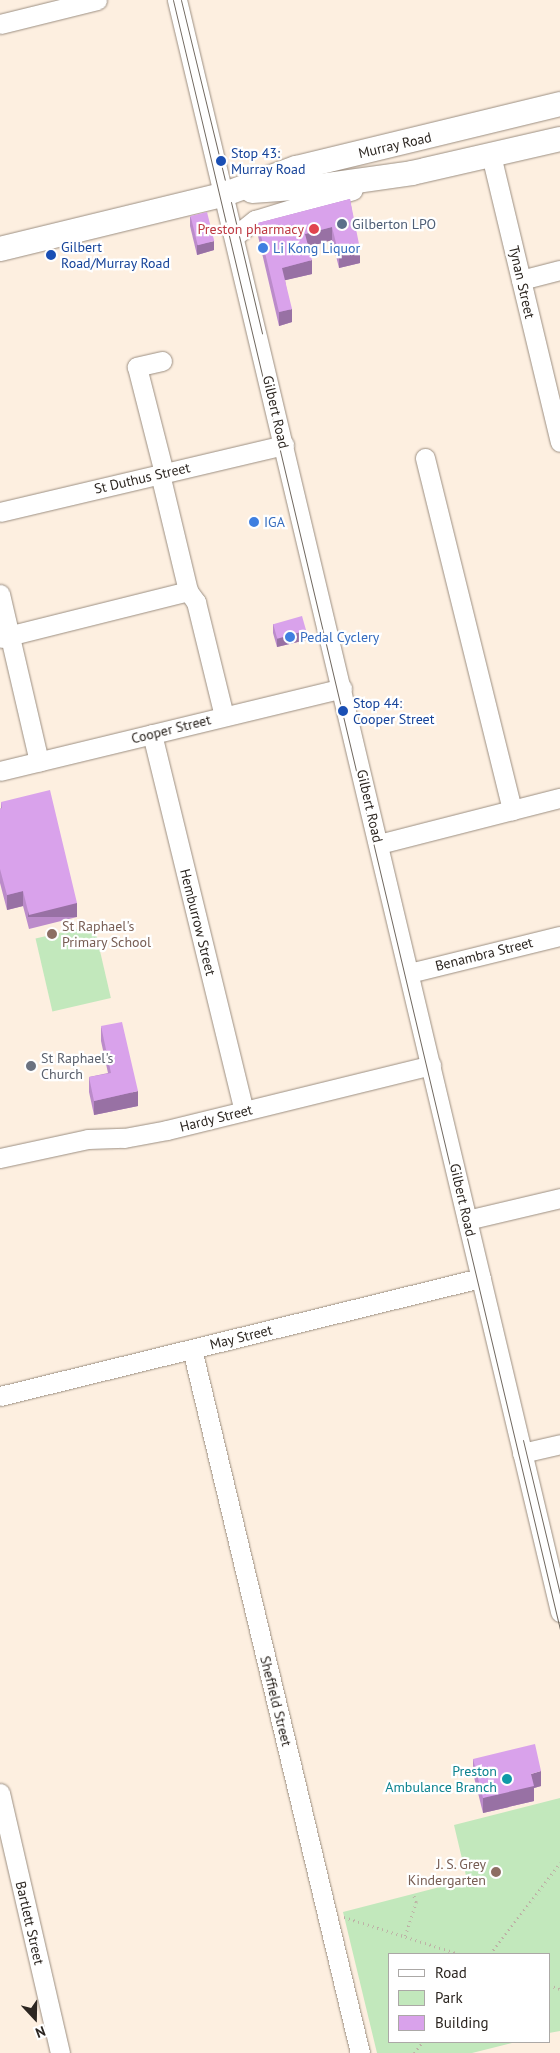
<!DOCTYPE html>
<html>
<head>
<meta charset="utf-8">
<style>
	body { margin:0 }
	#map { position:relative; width:560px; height:2053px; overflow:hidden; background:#fdefe0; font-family:"PT Sans",sans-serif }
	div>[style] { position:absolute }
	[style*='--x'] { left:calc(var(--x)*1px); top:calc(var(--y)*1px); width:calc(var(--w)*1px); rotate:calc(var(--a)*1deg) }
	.green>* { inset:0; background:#c2e8bc; transform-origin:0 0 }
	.path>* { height:2.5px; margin-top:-1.25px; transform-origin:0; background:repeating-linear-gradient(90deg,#bdb2a6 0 1px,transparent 0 5px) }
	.roads { filter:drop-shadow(0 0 1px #9c8f82) drop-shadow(0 0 1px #9c8f82) }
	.minor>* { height:19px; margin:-9.5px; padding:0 9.5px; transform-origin:9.5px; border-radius:9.5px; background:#fff }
	.major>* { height:24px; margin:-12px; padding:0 12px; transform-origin:12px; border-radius:12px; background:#fff }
	.tram>* { height:1px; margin:-0.5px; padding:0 0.5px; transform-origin:0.5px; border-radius:0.5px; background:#716960 }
	.wall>* { inset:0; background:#bb8bca }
	.shaded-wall>* { inset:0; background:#9871a4; transform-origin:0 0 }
	.building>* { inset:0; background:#d9a2eb; transform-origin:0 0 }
	.dots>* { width:14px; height:14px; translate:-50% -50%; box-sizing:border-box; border:2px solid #fff; border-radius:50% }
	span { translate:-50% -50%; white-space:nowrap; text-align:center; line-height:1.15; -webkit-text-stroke:4.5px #fff; paint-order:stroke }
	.street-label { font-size:14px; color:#2c2621 }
	.transit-label { font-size:14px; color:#164399 }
	.left { translate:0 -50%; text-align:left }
	.service-label { font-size:14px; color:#4e5e75 }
	.health-label { font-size:14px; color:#be3a42 }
	.right { translate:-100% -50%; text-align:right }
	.shop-label { font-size:14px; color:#366cbe }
	.education-label { font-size:14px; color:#785e54 }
	.worship-label { font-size:14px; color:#5b616d }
	.culture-label { font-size:14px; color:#0d838f }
	.legend { position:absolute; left:388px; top:1953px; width:162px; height:90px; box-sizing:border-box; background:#fff; border:1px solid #aba8a6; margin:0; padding:6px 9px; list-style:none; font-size:15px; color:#2c2621 }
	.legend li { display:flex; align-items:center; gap:10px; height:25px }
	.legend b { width:25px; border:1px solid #aba8a6 }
	.north { position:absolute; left:10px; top:1993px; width:50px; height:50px; -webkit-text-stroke:4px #fff; paint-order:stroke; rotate:159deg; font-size:14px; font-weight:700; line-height:20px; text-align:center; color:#2c2621 }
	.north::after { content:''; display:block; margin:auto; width:18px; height:22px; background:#2c2621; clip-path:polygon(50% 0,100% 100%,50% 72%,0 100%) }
</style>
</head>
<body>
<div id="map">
	<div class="green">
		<div style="left:94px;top:925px;width:75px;height:60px;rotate:77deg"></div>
		<div style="clip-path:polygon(560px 1798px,560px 2031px,549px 2033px,549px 1954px,389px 1954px,389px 2042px,516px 2042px,472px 2053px,377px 2053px,343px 1912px,467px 1880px,454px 1825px)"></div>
	</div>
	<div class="path">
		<div style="--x:344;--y:1917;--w:121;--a:17.8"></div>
		<div style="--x:405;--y:1936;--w:36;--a:-72"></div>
		<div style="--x:416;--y:1902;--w:9;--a:-111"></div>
		<div style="--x:490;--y:1954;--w:115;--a:-52.4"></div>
		<div style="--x:549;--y:1985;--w:12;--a:20"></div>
		<div style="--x:414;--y:2053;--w:14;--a:-51"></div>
	</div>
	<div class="roads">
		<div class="minor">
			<div style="--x:177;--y:0;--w:1657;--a:76.63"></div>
			<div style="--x:0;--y:24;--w:100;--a:-13.9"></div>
			<div style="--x:491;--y:155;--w:295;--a:76.5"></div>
			<div style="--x:235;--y:236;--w:26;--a:-39"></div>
			<div style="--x:255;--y:220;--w:102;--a:-17"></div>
			<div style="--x:521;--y:280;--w:40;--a:-14.4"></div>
			<div style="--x:162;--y:361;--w:26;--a:167"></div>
			<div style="--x:137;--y:367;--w:109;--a:75.7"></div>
			<div style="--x:425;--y:458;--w:363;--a:76.1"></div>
			<div style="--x:160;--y:474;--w:120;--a:76.5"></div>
			<div style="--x:188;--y:591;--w:14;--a:54"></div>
			<div style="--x:196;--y:602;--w:117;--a:76.2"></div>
			<div style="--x:0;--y:512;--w:292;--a:-13.3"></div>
			<div style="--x:0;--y:594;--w:172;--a:76.9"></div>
			<div style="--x:0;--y:638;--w:194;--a:-14"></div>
			<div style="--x:152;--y:734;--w:388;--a:76.3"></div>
			<div style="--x:0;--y:771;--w:352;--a:-13.6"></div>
			<div style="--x:379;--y:844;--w:187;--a:-14.3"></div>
			<div style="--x:409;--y:973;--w:155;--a:-13.8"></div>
			<div style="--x:0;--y:1158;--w:90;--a:-12.2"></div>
			<div style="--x:88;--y:1139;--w:36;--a:-2"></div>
			<div style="--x:124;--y:1138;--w:44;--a:-10.5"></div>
			<div style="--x:167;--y:1130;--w:272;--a:-13.8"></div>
			<div style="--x:467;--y:1220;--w:96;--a:-13.3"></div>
			<div style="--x:192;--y:1349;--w:724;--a:76.58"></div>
			<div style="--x:0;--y:1396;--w:495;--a:-13.8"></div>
			<div style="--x:522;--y:1453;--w:39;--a:-13"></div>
			<div style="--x:0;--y:1793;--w:267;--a:77"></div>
		</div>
		<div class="major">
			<div style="--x:252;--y:191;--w:69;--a:-4.1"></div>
			<div style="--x:321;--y:186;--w:92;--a:-8.1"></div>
			<div style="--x:412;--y:173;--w:152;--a:-12.9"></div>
			<div style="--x:0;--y:249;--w:232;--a:-13.7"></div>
			<div style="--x:225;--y:194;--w:76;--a:-20.1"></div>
			<div style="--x:296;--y:168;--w:272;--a:-13.6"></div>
		</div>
	</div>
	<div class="tram">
		<div style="--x:173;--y:0;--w:1675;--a:76.64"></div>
		<div style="--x:181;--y:0;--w:185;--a:76.3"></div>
		<div style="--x:231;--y:202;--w:135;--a:76.7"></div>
		<div style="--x:523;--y:1440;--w:158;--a:76.5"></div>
	</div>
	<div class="wall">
		<div style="clip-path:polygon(350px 199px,360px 263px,339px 268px,332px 240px,308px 247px,312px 274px,285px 280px,292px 322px,279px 326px,258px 236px,258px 223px)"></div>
		<div style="clip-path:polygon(190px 216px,214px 250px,197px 255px,190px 226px)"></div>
		<div style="clip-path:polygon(273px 624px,306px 640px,277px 647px,273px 633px)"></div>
		<div style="clip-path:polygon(1px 802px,77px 917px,29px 929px,23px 906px,7px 910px,0 883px,0 809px,1px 808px)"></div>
		<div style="clip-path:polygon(101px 1026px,138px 1106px,94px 1115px,89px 1092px,89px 1077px,108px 1073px,101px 1041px)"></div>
		<div style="clip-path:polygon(473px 1759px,541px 1786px,534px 1788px,534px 1801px,483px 1813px,473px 1773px)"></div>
	</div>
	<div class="shaded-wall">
		<div style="clip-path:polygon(332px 227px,332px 240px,305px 248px,305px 234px)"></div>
		<div style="clip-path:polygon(214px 241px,214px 250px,197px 255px,197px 245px)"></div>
		<div style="clip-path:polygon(360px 249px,360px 263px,339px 268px,339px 255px)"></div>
		<div style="clip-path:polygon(312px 260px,312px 274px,282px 281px,282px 268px)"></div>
		<div style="clip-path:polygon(292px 309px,292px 322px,279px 326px,279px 312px)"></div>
		<div style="clip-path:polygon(306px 630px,306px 640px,277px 647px,277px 637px)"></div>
		<div style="clip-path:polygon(23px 891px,23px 906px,7px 910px,7px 895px)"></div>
		<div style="left:77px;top:903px;width:14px;height:49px;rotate:90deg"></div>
		<div style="clip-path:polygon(138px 1091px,138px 1106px,94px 1115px,94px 1101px)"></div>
		<div style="clip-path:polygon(541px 1771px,541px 1786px,534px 1788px,534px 1801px,483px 1813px,483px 1798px,531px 1774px)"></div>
	</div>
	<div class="building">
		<div style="clip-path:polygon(350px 199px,360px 249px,339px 255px,332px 227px,305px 234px,312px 260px,282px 268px,292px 309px,279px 312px,258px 223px)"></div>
		<div style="left:207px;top:212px;width:30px;height:17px;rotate:76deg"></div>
		<div style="left:302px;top:616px;width:15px;height:30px;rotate:74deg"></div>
		<div style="clip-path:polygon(50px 790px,77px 903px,29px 915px,23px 891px,7px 895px,0 869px,0 809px,2px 808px,1px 802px)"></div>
		<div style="clip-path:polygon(122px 1022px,138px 1091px,94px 1101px,89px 1077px,111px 1073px,101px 1026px)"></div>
		<div style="clip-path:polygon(535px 1744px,541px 1771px,531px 1774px,534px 1786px,483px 1798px,473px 1759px)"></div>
	</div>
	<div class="dots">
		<div style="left:221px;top:161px;background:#1a4fb4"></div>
		<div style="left:342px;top:224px;background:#5c6f8a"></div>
		<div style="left:314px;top:229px;background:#e0444e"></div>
		<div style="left:263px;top:248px;background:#3f7fe0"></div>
		<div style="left:51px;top:255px;background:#1a4fb4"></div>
		<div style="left:254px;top:522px;background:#3f7fe0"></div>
		<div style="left:290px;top:637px;background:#3f7fe0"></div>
		<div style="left:343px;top:711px;background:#1a4fb4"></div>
		<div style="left:52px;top:934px;background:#8d6e63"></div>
		<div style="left:31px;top:1066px;background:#6b7280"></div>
		<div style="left:507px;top:1779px;background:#0f9aa8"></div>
		<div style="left:496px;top:1872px;background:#8d6e63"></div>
	</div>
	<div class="street-label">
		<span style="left:395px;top:145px;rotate:-13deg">Murray Road</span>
		<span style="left:522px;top:282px;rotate:77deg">Tynan Street</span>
		<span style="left:276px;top:412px;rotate:77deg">Gilbert Road</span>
		<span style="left:142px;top:478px;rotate:-13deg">St Duthus Street</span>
		<span style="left:171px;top:729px;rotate:-14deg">Cooper Street</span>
		<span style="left:370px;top:806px;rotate:77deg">Gilbert Road</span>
		<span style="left:198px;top:922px;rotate:76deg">Hemburrow Street</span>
		<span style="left:484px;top:954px;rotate:-14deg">Benambra Street</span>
		<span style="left:216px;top:1118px;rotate:-14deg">Hardy Street</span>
		<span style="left:463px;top:1200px;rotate:77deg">Gilbert Road</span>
		<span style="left:241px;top:1337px;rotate:-14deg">May Street</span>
		<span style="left:276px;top:1701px;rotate:76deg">Sheffield Street</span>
		<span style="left:30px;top:1923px;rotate:77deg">Bartlett Street</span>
	</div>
	<div class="transit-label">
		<span class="left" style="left:231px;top:161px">Stop 43:<br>Murray Road</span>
		<span class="left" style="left:61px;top:255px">Gilbert<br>Road/Murray Road</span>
		<span class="left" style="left:353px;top:711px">Stop 44:<br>Cooper Street</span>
	</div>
	<div class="service-label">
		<span class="left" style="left:352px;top:224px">Gilberton LPO</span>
	</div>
	<div class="health-label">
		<span class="right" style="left:304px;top:229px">Preston pharmacy</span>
	</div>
	<div class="shop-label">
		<span class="left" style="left:273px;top:248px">Li Kong Liquor</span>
		<span class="left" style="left:264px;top:522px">IGA</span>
		<span class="left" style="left:300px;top:637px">Pedal Cyclery</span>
	</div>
	<div class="education-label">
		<span class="left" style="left:62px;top:934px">St Raphael's<br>Primary School</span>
		<span class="right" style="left:486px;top:1872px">J. S. Grey<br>Kindergarten</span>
	</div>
	<div class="worship-label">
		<span class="left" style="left:41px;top:1066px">St Raphael's<br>Church</span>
	</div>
	<div class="culture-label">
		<span class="right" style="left:497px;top:1779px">Preston<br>Ambulance Branch</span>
	</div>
	<ul class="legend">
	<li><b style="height:6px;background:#fff"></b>Road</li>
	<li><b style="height:14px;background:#c2e8bc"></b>Park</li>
	<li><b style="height:14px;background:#d9a2eb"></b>Building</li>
	</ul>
	<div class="north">N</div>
</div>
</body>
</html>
